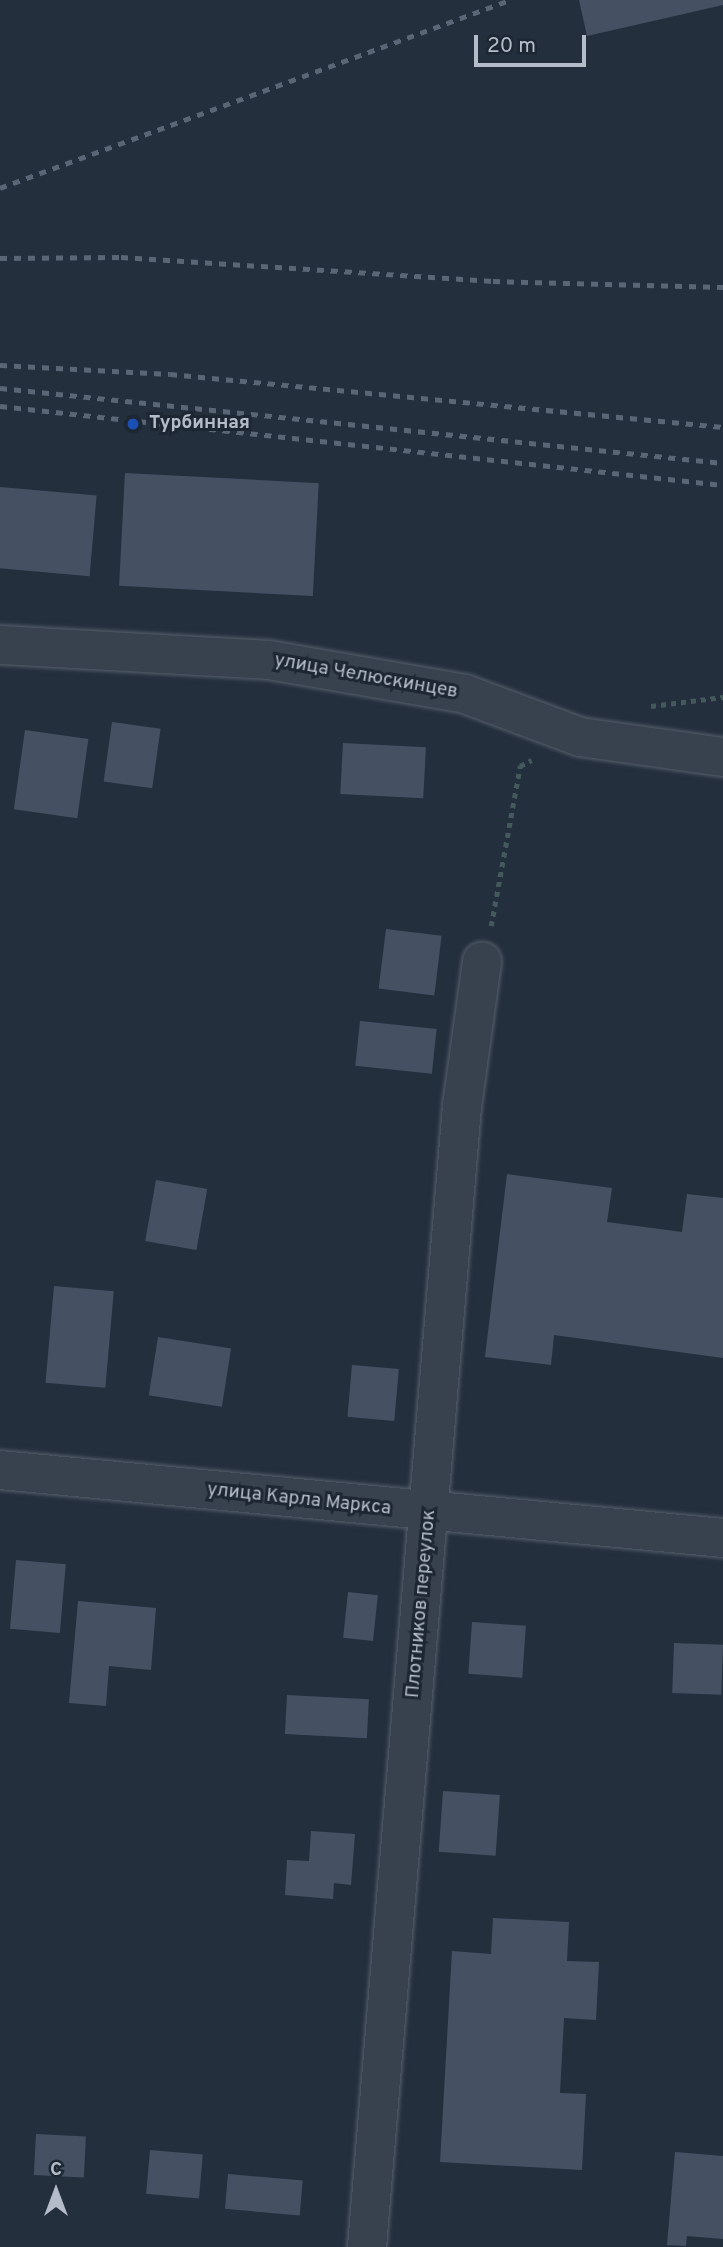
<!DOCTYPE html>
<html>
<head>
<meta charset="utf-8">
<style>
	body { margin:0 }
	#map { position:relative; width:723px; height:2247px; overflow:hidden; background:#242f3e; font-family:Overpass,sans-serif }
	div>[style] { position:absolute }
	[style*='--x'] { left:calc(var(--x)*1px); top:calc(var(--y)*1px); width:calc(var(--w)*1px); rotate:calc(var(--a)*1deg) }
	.building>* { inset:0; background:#455162; transform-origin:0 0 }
	.path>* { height:4.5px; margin-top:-2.25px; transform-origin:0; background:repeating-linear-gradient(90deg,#44595c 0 5px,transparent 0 10px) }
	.roads { filter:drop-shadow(0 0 2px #565f6c) drop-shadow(0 0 2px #565f6c) }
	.street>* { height:38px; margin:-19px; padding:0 19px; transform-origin:19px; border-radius:19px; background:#38414e }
	.rail>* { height:5px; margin-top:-2.5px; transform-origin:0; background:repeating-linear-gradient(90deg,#5a6575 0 7px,transparent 0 14px) }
	.dots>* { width:19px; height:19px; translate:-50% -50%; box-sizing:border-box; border:4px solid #1d2633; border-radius:50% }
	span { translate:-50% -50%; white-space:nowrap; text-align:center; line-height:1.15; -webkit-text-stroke:6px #1d2633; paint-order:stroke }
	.poi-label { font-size:19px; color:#b4bcc9; font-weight:700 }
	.left { translate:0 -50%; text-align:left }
	.street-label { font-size:19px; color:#b4bcc9 }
	.north { position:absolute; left:21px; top:2156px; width:70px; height:70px; -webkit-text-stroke:5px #1d2633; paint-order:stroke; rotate:0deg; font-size:19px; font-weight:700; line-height:28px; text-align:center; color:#b4bcc9 }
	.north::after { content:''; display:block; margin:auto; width:24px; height:32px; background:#b4bcc9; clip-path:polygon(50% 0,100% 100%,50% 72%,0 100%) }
	.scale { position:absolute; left:474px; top:35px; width:112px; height:32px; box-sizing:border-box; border:4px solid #b4bcc9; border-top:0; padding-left:9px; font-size:21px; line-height:24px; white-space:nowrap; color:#b4bcc9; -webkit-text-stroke:5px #1d2633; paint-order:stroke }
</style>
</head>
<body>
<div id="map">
	<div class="building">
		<div style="clip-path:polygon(579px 0,723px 0,723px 5px,587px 36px)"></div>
		<div style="left:125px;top:473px;width:194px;height:113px;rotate:3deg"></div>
		<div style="left:0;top:487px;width:97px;height:81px;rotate:5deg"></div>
		<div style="left:112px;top:722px;width:49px;height:60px;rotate:8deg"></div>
		<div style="left:25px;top:730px;width:64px;height:80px;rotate:8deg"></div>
		<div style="left:343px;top:743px;width:83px;height:51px;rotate:3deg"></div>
		<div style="left:386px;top:929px;width:56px;height:60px;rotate:7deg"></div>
		<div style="left:360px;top:1021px;width:77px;height:45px;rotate:6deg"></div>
		<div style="clip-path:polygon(507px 1174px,612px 1188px,607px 1222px,682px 1232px,687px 1194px,723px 1198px,723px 1358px,554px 1335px,551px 1365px,485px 1357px)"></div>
		<div style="left:156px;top:1180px;width:52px;height:62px;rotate:10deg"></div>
		<div style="left:54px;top:1286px;width:60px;height:97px;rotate:5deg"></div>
		<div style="left:158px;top:1337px;width:74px;height:59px;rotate:9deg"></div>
		<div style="left:352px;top:1365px;width:47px;height:52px;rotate:5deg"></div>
		<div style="left:16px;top:1560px;width:50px;height:69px;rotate:5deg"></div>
		<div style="left:348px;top:1592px;width:30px;height:46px;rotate:6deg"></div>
		<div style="clip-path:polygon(78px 1601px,156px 1608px,151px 1670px,109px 1666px,106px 1706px,69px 1703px)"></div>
		<div style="left:472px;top:1622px;width:54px;height:52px;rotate:4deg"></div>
		<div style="left:674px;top:1643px;width:49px;height:50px;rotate:2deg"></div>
		<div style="left:287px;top:1695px;width:82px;height:39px;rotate:3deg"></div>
		<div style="left:443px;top:1791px;width:57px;height:61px;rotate:4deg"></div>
		<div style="clip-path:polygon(311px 1831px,355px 1834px,351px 1885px,334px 1883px,333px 1899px,285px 1895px,287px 1860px,309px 1861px)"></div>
		<div style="clip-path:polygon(493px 1918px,569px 1922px,567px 1961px,599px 1962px,596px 2020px,564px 2018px,560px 2093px,586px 2094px,582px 2170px,440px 2162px,452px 1951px,491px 1954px)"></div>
		<div style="left:36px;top:2134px;width:50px;height:41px;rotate:3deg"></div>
		<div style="left:150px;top:2150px;width:53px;height:44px;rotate:5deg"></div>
		<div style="clip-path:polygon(675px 2152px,723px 2156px,723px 2239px,687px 2236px,686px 2246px,667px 2245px)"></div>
		<div style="left:228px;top:2174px;width:75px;height:35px;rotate:5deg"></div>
	</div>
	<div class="path">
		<div style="--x:651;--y:706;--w:73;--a:-7.1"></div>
		<div style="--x:491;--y:926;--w:163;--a:-79.7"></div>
		<div style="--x:520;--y:766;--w:13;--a:-27"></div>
	</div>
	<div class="roads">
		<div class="street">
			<div style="--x:0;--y:645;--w:269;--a:3.2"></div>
			<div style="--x:269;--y:660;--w:199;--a:9.8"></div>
			<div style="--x:465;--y:694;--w:123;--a:20.5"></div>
			<div style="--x:580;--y:737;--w:144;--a:8"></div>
			<div style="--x:0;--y:1470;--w:726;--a:5.37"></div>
			<div style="--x:367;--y:2247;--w:1145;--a:-85.24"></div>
			<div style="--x:462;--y:1106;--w:146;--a:-82.1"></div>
		</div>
	</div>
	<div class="rail">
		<div style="--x:0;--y:188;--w:544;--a:-20.24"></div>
		<div style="--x:0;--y:258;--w:121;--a:-0.5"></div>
		<div style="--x:121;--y:257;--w:373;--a:3.7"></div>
		<div style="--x:493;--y:281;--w:230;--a:1.5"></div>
		<div style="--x:0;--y:365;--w:170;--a:3"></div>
		<div style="--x:170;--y:374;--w:556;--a:5.47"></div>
		<div style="--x:0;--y:388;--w:727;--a:5.92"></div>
		<div style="--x:0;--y:406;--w:727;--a:6.24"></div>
	</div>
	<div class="dots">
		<div style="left:133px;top:424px;background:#1a4fb4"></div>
	</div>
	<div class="poi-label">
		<span class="left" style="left:149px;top:424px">Турбинная</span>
	</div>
	<div class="street-label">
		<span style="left:366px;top:677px;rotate:10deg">улица Челюскинцев</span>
		<span style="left:299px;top:1500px;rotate:6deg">улица Карла Маркса</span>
		<span style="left:422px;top:1604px;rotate:-85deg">Плотников переулок</span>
	</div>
	<div class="north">С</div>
	<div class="scale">20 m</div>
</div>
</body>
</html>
